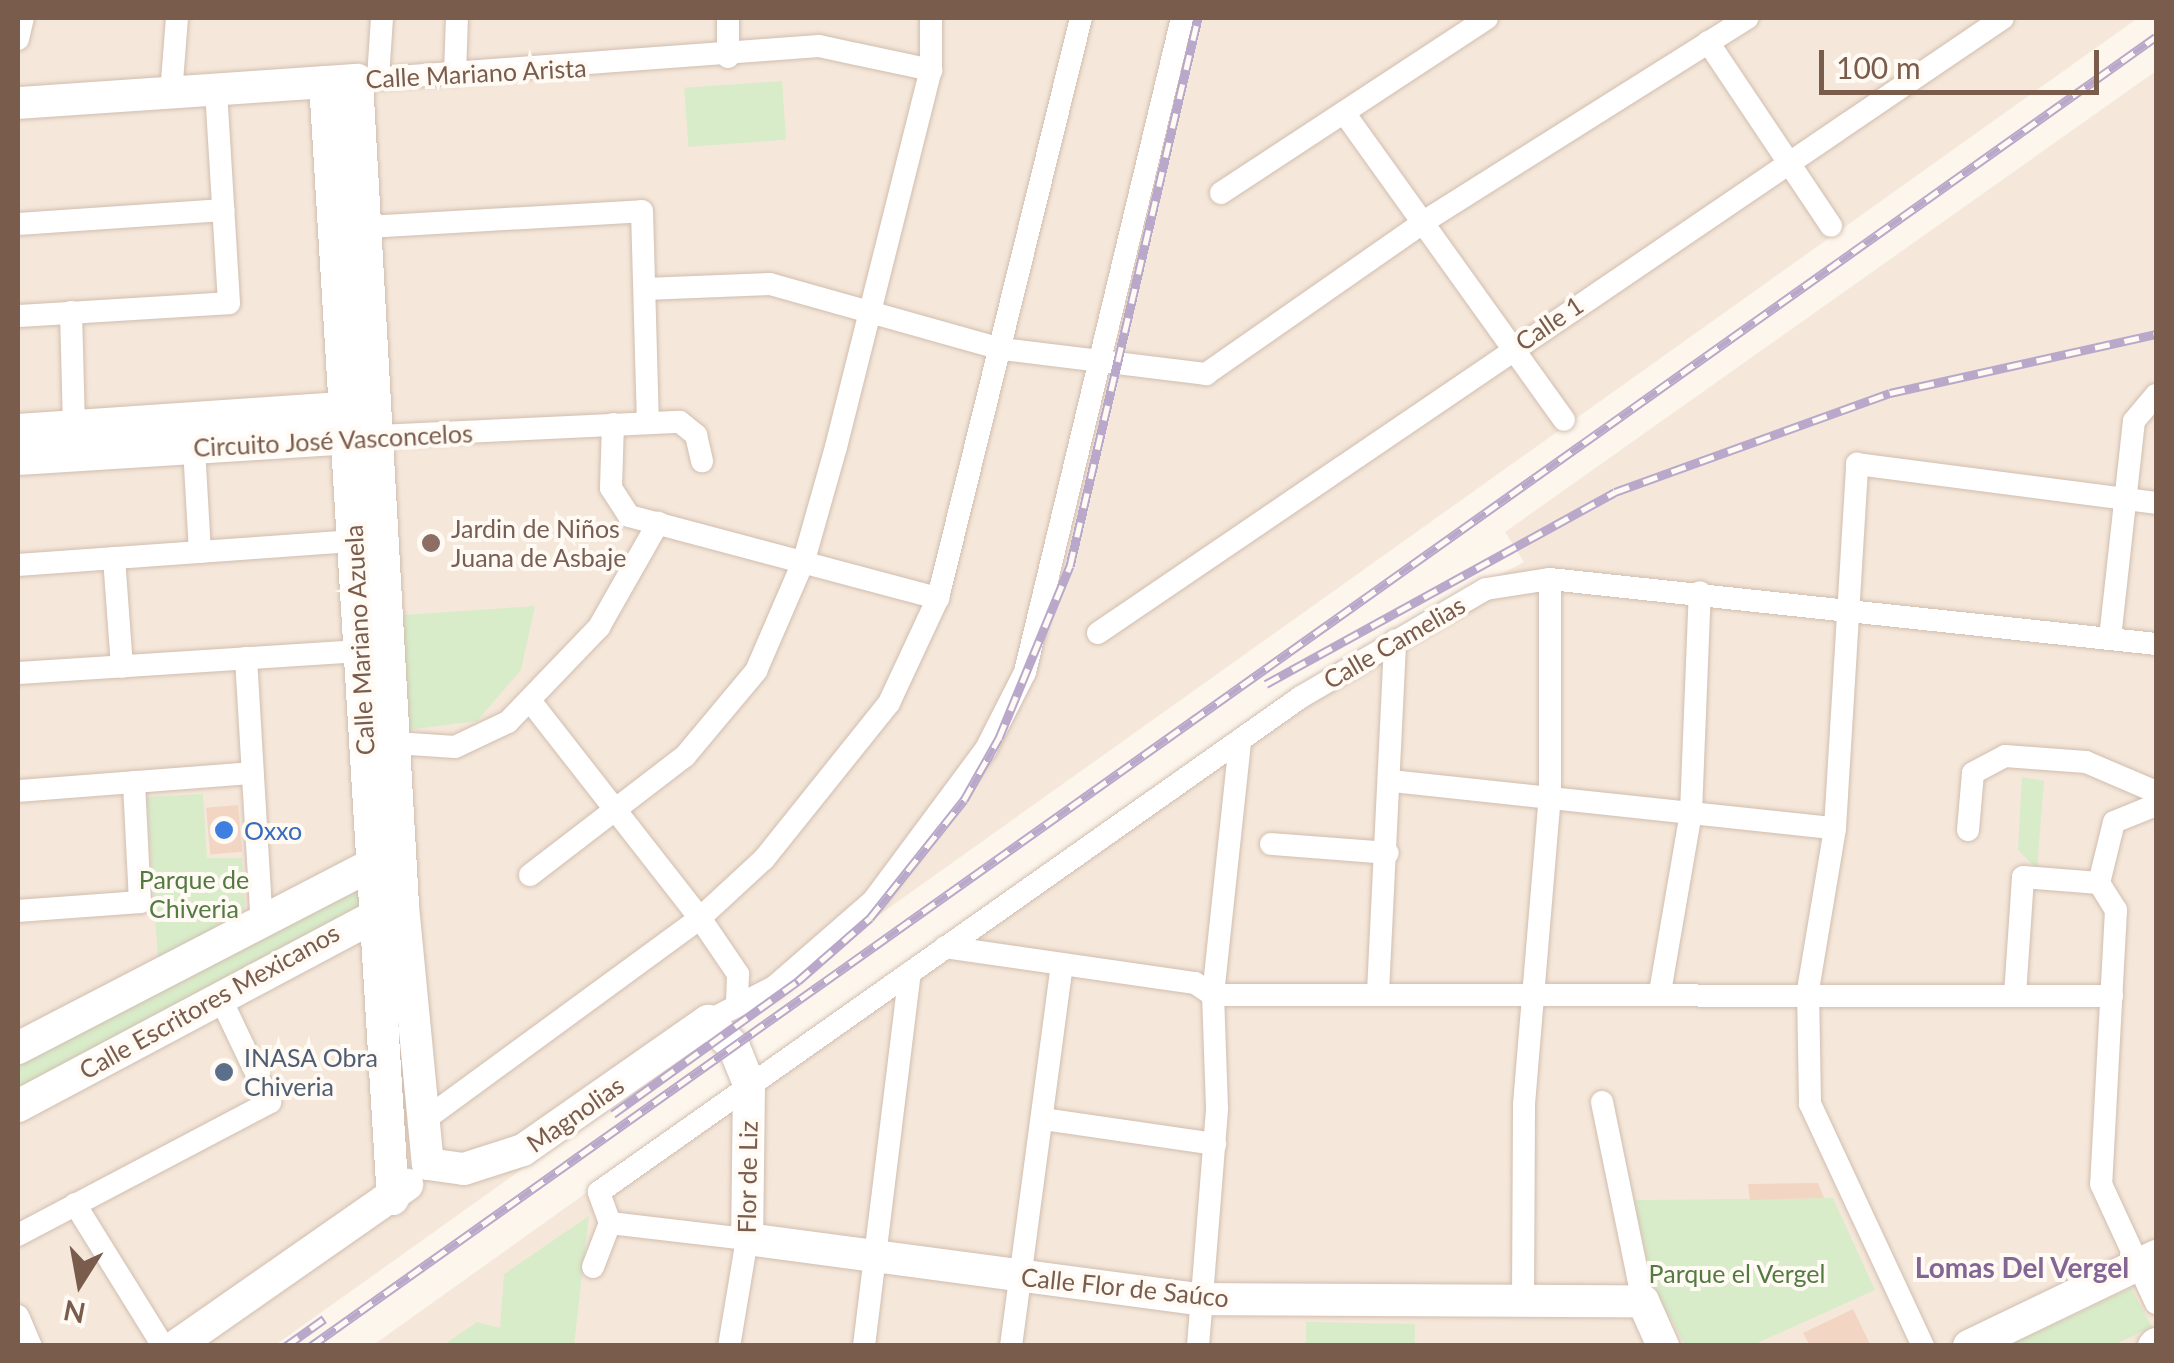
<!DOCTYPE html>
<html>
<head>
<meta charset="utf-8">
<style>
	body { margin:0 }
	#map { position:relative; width:2174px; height:1363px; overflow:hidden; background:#fdf6ec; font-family:Lato,sans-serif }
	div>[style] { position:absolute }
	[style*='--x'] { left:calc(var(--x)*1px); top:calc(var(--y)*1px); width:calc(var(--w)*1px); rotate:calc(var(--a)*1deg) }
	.residential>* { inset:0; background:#f5e8da }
	.green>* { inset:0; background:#d8ecc9; transform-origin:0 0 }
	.building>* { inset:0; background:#f3d5c3; transform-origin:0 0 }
	.roads { filter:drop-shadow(0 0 2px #d1beb0) drop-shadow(0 0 2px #d1beb0) }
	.street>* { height:22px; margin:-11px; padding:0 11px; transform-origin:11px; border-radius:11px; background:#fff }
	.secondary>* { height:32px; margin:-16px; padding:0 16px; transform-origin:16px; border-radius:16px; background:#fff }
	.rail>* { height:9px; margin-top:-4.5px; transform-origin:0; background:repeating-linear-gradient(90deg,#fffaf3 0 15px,#b9a8c9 0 30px); box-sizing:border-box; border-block:2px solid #b9a8c9 }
	.dots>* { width:28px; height:28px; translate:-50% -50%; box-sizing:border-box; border:5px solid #fffaf3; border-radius:50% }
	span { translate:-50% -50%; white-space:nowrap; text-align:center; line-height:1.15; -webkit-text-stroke:8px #fffaf3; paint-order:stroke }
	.street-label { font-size:25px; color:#7a5c4d }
	.education-label { font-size:25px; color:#785e54 }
	.left { translate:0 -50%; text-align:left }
	.shop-label { font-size:25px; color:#366cbe }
	.park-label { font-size:25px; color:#537a41 }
	.service-label { font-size:25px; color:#4e5e75 }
	.neighbourhood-label { font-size:28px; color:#846695; font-weight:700 }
	.frame { position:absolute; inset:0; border:20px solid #7a5c4d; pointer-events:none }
	.north { position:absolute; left:30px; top:1233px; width:100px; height:100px; -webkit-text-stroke:8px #fffaf3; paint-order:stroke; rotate:191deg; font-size:28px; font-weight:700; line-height:40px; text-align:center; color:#7a5c4d }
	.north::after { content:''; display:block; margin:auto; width:35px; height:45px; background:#7a5c4d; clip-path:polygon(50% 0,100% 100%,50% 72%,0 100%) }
	.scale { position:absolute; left:1819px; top:50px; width:280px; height:45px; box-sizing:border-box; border:5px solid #7a5c4d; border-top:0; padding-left:12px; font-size:30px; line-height:35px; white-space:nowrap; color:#7a5c4d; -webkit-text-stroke:8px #fffaf3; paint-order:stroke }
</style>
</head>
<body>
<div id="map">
	<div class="residential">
		<div style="clip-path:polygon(18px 18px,2138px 18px,274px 1346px,18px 1345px)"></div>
		<div style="clip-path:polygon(2156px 71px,2156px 1345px,372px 1346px,1058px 856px,1420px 617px,1524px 562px,1505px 532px)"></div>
	</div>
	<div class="green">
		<div style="left:782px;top:81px;width:59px;height:98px;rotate:86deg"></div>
		<div style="clip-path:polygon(535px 606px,521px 670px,477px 721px,407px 730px,403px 615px)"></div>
		<div style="clip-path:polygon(2022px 777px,2044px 781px,2037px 869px,2018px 850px)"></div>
		<div style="clip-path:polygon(203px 794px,207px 858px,242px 858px,245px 910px,158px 959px,147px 797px)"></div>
		<div style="clip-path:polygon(354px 878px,367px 897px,355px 909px,18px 1089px,18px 1056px)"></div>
		<div style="clip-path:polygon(1833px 1198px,1875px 1290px,1753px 1345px,1685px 1345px,1652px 1283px,1634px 1200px)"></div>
		<div style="clip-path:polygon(589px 1216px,574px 1345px,442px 1346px,477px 1322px,500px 1328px,504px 1274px)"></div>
		<div style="clip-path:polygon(2131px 1288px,2152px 1327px,2114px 1345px,2011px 1345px)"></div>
		<div style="left:1306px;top:1322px;width:109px;height:23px;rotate:1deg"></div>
	</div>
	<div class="building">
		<div style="left:238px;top:805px;width:47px;height:32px;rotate:85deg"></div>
		<div style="clip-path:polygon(1818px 1183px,1824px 1198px,1750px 1200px,1748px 1184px)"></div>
		<div style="clip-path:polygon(1853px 1309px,1871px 1346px,1810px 1346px,1803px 1333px)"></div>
	</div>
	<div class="roads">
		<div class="street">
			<div style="--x:728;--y:18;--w:39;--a:90"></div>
			<div style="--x:18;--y:39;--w:22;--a:-77"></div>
			<div style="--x:1708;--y:42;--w:221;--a:56.2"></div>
			<div style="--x:455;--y:74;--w:56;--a:-88"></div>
			<div style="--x:378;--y:78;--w:60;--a:-86.2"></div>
			<div style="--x:357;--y:80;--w:463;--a:-4.2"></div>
			<div style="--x:819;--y:46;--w:115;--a:12.1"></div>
			<div style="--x:171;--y:94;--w:76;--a:-85.5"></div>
			<div style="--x:1345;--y:114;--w:376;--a:54.4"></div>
			<div style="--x:1221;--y:193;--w:318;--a:-33.3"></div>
			<div style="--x:18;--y:224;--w:206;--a:-3.9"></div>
			<div style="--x:367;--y:227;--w:275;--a:-3.3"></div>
			<div style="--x:642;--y:211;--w:210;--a:88.4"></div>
			<div style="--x:645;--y:289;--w:125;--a:-2.3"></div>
			<div style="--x:770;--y:284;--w:241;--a:15.7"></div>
			<div style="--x:1002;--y:349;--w:206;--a:7"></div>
			<div style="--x:1206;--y:374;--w:267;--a:-34.9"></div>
			<div style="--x:1425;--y:221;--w:381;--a:-32.2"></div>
			<div style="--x:71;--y:312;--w:114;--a:88.5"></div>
			<div style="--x:18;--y:316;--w:211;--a:-3.5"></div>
			<div style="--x:229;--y:303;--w:212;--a:-93.5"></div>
			<div style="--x:613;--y:424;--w:64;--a:91.8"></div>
			<div style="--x:611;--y:488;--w:33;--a:57"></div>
			<div style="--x:629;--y:516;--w:320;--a:14.9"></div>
			<div style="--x:379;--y:436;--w:301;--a:-2.7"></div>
			<div style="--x:680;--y:422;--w:21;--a:39"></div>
			<div style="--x:696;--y:435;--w:27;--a:77"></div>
			<div style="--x:194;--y:448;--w:104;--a:86.7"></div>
			<div style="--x:114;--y:558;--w:109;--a:85.8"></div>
			<div style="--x:18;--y:565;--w:337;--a:-4.1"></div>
			<div style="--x:1098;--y:633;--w:1094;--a:-34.2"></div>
			<div style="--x:2110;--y:638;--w:218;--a:-83.7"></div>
			<div style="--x:2134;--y:421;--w:34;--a:-50"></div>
			<div style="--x:246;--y:658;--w:256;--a:86.6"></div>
			<div style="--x:18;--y:673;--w:343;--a:-3.7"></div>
			<div style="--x:531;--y:702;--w:274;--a:52"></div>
			<div style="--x:700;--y:918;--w:68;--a:55.8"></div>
			<div style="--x:738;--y:974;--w:26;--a:92"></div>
			<div style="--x:395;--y:743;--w:60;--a:3.8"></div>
			<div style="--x:455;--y:747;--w:59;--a:-25.3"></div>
			<div style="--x:508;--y:722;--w:132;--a:-46.2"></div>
			<div style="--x:599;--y:627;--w:120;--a:-60.4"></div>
			<div style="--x:1392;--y:781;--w:445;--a:6.1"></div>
			<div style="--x:18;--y:791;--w:235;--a:-4.4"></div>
			<div style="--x:2156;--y:805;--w:45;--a:158"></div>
			<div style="--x:2114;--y:822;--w:63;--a:103.8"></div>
			<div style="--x:2099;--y:883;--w:32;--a:58"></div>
			<div style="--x:2116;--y:910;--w:274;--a:93.1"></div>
			<div style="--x:2101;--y:1184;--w:131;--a:65.2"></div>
			<div style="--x:1968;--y:830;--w:57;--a:-85"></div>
			<div style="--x:1973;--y:773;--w:36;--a:-28"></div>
			<div style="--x:2005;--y:756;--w:81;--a:4.2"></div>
			<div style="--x:2086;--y:762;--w:76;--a:23.2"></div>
			<div style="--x:1271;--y:844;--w:117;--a:4.4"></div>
			<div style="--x:530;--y:875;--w:195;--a:-37.5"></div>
			<div style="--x:685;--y:756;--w:111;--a:-50.1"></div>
			<div style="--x:756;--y:671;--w:121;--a:-66.6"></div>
			<div style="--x:804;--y:560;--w:117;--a:-74.2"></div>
			<div style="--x:836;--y:447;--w:389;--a:-75.9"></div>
			<div style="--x:931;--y:70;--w:52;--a:-90"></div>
			<div style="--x:18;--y:911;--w:122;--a:-4.2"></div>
			<div style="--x:140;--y:902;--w:120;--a:-92.9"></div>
			<div style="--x:945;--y:947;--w:253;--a:8.2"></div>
			<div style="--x:1195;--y:983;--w:22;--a:34"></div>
			<div style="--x:1213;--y:995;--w:899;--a:0.06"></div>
			<div style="--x:1378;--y:992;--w:352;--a:-87.2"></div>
			<div style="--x:1660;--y:992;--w:183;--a:-80.2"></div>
			<div style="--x:1691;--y:812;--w:220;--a:-87.7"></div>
			<div style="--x:2015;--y:995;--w:118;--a:-86.1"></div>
			<div style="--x:2023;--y:877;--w:76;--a:4.5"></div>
			<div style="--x:708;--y:1021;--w:74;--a:-27.3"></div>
			<div style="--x:774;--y:987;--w:131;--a:-41"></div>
			<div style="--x:873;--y:901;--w:189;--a:-53.4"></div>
			<div style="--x:986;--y:749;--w:86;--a:-63.1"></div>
			<div style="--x:1025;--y:672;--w:673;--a:-76.5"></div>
			<div style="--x:1602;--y:1102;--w:203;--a:78.4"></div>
			<div style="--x:1043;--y:1119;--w:174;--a:8.3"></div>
			<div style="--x:419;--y:1124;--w:348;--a:-36.2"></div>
			<div style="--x:700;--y:918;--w:87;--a:-42.7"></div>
			<div style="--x:764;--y:859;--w:200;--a:-51.3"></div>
			<div style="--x:889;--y:703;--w:116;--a:-65"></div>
			<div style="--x:938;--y:598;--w:597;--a:-76.15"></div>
			<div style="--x:75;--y:1204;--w:167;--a:58.2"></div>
			<div style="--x:610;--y:1223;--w:33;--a:-110"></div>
			<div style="--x:599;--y:1192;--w:859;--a:-35.19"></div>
			<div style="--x:1301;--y:697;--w:214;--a:-30.3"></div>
			<div style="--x:1486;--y:589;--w:65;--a:-8.9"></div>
			<div style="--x:1550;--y:579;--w:609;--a:6.12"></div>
			<div style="--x:610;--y:1223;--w:138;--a:6.7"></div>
			<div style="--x:747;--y:1239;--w:109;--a:99.5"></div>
			<div style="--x:18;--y:1235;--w:285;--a:-27.8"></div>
			<div style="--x:270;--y:1102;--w:119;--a:-115.5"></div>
			<div style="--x:593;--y:1267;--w:47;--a:-68.9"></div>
			<div style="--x:1523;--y:1301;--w:197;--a:-89.7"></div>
			<div style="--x:1524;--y:1104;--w:308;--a:-85.2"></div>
			<div style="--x:1550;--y:797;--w:218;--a:-90"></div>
			<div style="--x:18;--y:1316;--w:33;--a:67"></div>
			<div style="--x:864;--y:1346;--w:376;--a:-83"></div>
			<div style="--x:1011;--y:1346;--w:383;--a:-82.4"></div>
			<div style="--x:1198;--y:1346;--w:239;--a:-85.4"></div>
			<div style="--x:1217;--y:1108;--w:113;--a:-92"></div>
			<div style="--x:1213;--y:995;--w:253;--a:-83.9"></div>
			<div style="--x:1923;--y:1346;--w:267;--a:-115"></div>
			<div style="--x:1810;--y:1104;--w:114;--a:-91"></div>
			<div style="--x:1808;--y:990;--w:164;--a:-80.5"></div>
			<div style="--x:1835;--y:828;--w:365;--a:-86.5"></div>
			<div style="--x:1857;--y:464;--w:302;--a:7.4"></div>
		</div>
		<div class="secondary">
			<div style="--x:325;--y:82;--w:1119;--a:86.52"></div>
			<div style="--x:18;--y:103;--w:340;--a:-3.9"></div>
			<div style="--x:357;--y:80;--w:827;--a:86.81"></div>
			<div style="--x:403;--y:906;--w:259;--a:84.5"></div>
			<div style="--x:18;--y:430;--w:350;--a:-3.9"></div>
			<div style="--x:18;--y:459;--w:350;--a:-3.6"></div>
			<div style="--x:18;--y:1048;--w:420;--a:-27.4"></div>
			<div style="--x:18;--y:1106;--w:425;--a:-28"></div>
			<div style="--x:428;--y:1164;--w:36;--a:8"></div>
			<div style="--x:464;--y:1169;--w:62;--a:-17.9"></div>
			<div style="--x:523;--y:1150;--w:226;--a:-34.9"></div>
			<div style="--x:708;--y:1021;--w:37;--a:45"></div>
			<div style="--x:734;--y:1047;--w:40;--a:68"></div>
			<div style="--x:749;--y:1084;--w:155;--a:90.7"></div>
			<div style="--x:747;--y:1239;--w:456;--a:7.6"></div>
			<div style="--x:1199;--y:1299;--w:444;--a:0.3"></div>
			<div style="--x:1643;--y:1301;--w:49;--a:66"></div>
			<div style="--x:176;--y:1346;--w:282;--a:-34.9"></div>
			<div style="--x:1969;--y:1346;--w:208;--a:-25.7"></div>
			<div style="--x:2154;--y:1346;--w:3;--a:-45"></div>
		</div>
	</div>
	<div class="rail">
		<div style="--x:1266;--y:684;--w:398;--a:-28.8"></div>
		<div style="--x:1615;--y:492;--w:292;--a:-19.8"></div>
		<div style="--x:1890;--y:393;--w:272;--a:-12.5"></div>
		<div style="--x:613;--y:1114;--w:228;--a:-35.7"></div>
		<div style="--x:798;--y:981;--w:96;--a:-41.2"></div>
		<div style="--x:870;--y:918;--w:151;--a:-51.5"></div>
		<div style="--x:964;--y:800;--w:71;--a:-60.6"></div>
		<div style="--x:999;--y:738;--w:186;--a:-67.6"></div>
		<div style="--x:1070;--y:566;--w:563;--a:-76.85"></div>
		<div style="--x:286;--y:1346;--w:47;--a:-35.4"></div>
		<div style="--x:311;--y:1346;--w:2262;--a:-35.36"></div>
	</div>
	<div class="dots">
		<div style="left:431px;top:543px;background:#8d6e63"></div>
		<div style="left:224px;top:830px;background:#3f7fe0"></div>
		<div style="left:224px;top:1072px;background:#5c6f8a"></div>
	</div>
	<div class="street-label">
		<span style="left:476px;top:73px;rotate:-3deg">Calle Mariano Arista</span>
		<span style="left:1549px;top:323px;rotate:-34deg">Calle 1</span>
		<span style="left:333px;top:440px;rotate:-3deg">Circuito José Vasconcelos</span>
		<span style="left:359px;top:640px;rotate:-93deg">Calle Mariano Azuela</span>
		<span style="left:1394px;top:642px;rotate:-30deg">Calle Camelias</span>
		<span style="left:209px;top:1001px;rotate:-29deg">Calle Escritores Mexicanos</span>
		<span style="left:575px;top:1114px;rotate:-35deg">Magnolias</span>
		<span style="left:747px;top:1177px;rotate:-89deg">Flor de Liz</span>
		<span style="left:1125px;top:1287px;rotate:6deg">Calle Flor de Saúco</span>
	</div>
	<div class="education-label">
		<span class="left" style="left:451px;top:543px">Jardin de Niños<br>Juana de Asbaje</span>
	</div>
	<div class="shop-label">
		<span class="left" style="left:244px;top:830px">Oxxo</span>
	</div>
	<div class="park-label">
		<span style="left:194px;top:894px">Parque de<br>Chiveria</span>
		<span style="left:1737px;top:1273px">Parque el Vergel</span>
	</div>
	<div class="service-label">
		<span class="left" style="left:244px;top:1072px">INASA Obra<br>Chiveria</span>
	</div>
	<div class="neighbourhood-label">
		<span style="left:2022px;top:1267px">Lomas Del Vergel</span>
	</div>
	<div class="frame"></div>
	<div class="north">N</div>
	<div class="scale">100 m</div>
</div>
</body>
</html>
